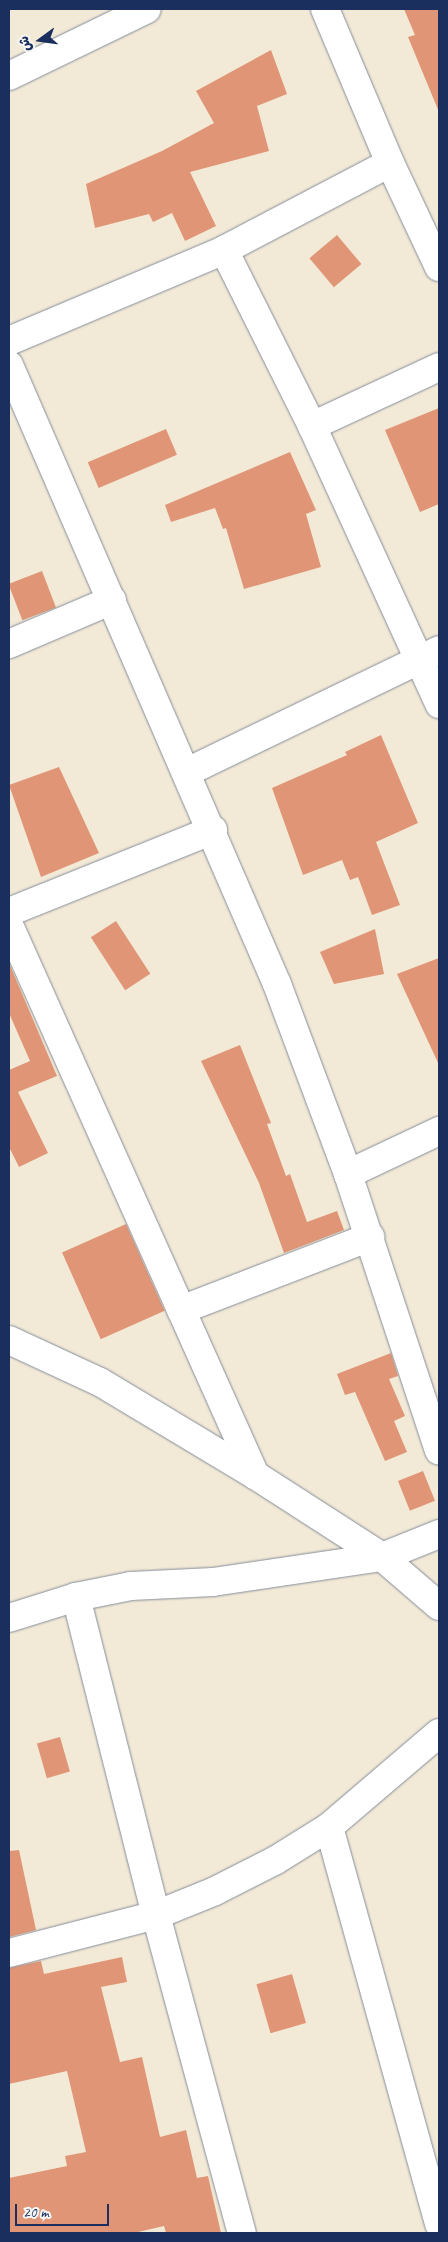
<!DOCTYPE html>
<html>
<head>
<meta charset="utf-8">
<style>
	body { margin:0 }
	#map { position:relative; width:448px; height:2242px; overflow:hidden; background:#f2ead7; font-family:Caveat,"Playpen Sans Arabic",sans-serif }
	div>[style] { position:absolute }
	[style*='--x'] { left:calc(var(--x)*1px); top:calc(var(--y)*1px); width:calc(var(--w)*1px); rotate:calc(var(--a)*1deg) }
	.building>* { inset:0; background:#e09676; transform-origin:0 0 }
	.roads { filter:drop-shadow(0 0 1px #868c9a) drop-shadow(0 0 1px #868c9a) }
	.minor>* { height:28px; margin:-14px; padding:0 14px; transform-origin:14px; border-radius:14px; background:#fff }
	span { translate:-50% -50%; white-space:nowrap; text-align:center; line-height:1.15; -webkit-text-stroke:4.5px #f6f6f2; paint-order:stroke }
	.frame { position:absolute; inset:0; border:10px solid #1b2f5e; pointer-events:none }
	.north { position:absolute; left:15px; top:15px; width:50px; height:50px; -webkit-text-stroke:4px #f6f6f2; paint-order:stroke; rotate:256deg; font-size:14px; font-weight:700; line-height:20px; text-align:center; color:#1b2f5e }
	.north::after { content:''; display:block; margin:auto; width:18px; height:22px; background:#1b2f5e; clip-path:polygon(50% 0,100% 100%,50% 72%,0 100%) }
	.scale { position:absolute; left:15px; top:2204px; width:94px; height:22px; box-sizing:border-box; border:2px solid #1b2f5e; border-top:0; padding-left:6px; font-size:15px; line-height:18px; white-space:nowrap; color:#1b2f5e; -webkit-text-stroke:4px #f6f6f2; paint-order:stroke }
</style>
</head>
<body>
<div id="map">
	<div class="building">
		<div style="clip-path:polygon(404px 9px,439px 9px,439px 112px,408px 37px,415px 35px)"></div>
		<div style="clip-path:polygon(271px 50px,287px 94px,257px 106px,269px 151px,190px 172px,216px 226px,185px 241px,172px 213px,153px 222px,149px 214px,95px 228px,86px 184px,162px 151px,214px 123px,196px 91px)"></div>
		<div style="left:337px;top:235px;width:38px;height:36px;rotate:50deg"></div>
		<div style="clip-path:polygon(439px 408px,439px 504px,420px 512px,385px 430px)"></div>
		<div style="left:166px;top:429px;width:28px;height:85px;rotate:67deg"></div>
		<div style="clip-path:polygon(290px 452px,316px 510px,306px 514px,321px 567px,244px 589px,226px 528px,223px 529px,215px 508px,171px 522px,165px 505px)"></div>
		<div style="left:42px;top:571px;width:39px;height:36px;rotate:69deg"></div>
		<div style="clip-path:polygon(381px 735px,418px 823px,376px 842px,400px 905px,372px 915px,358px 877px,350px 880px,342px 860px,303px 875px,272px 788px,347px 755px,345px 752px)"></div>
		<div style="clip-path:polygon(59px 767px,99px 853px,41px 877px,9px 785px)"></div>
		<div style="left:116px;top:921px;width:63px;height:30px;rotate:57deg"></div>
		<div style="clip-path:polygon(375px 929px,384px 974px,334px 984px,320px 952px)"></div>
		<div style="clip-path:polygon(439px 958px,439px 1065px,397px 974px)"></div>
		<div style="clip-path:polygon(9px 963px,57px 1076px,18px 1092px,48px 1153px,19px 1167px,9px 1147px,9px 1070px,30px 1061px,9px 1013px)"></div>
		<div style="clip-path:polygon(240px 1045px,271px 1123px,267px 1124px,286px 1176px,290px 1174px,307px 1222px,337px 1211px,344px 1230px,284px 1253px,259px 1183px,201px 1061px)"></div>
		<div style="left:126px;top:1224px;width:95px;height:70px;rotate:66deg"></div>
		<div style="clip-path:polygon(391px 1353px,398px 1376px,389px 1379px,405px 1416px,394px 1421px,407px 1452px,385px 1461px,355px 1392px,345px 1395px,337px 1374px)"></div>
		<div style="left:423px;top:1471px;width:32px;height:27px;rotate:68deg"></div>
		<div style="left:60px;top:1737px;width:36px;height:24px;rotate:74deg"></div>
		<div style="clip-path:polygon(19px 1850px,36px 1930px,9px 1937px,9px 1851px)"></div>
		<div style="clip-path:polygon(122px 1957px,127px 1982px,101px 1987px,120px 2062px,142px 2057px,160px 2137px,186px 2130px,197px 2178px,208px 2176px,221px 2233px,166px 2233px,164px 2226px,134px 2233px,9px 2233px,9px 2178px,67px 2166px,65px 2156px,86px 2152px,67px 2071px,9px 2084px,9px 1968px,41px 1961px,44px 1974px)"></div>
		<div style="left:292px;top:1974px;width:51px;height:37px;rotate:74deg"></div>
	</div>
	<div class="roads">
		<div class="minor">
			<div style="--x:325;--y:9;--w:167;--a:67.1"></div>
			<div style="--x:390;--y:163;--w:115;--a:64.8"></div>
			<div style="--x:9;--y:76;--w:153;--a:-25.9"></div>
			<div style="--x:224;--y:250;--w:197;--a:63.4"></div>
			<div style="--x:312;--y:426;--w:306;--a:65.4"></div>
			<div style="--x:9;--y:341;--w:233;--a:-22.9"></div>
			<div style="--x:224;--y:250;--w:187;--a:-27.7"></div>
			<div style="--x:9;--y:365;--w:675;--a:66.59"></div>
			<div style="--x:277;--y:984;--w:203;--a:69.5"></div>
			<div style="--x:348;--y:1174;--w:291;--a:71.8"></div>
			<div style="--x:312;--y:426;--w:140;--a:-24.9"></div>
			<div style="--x:9;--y:644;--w:112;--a:-23.1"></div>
			<div style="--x:187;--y:772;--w:280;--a:-25.8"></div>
			<div style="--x:9;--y:912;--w:220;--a:-21.9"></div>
			<div style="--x:9;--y:925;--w:603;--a:65.9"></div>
			<div style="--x:348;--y:1174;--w:101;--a:-25.3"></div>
			<div style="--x:181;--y:1310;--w:203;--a:-21.1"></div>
			<div style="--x:9;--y:1340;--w:100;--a:24.8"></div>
			<div style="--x:100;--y:1382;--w:181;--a:31"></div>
			<div style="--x:255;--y:1475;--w:151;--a:32.8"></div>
			<div style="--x:382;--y:1557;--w:75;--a:40.7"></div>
			<div style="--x:76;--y:1597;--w:328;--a:75.9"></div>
			<div style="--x:156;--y:1915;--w:329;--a:74.9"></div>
			<div style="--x:9;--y:1618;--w:70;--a:-17.4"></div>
			<div style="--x:76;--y:1597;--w:56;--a:-11.3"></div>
			<div style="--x:131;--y:1586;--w:82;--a:-2.8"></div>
			<div style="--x:213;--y:1582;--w:171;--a:-8.4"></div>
			<div style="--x:382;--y:1557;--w:61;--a:-22"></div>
			<div style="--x:439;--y:1733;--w:145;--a:139.5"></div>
			<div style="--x:329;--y:1827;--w:412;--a:74.5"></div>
			<div style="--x:9;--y:1953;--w:152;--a:-14.5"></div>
			<div style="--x:156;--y:1915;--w:64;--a:-22.1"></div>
			<div style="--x:215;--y:1891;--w:68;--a:-26.9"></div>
			<div style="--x:276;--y:1860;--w:62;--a:-31.9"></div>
		</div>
	</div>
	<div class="frame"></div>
	<div class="north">ش</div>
	<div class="scale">20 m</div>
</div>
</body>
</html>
